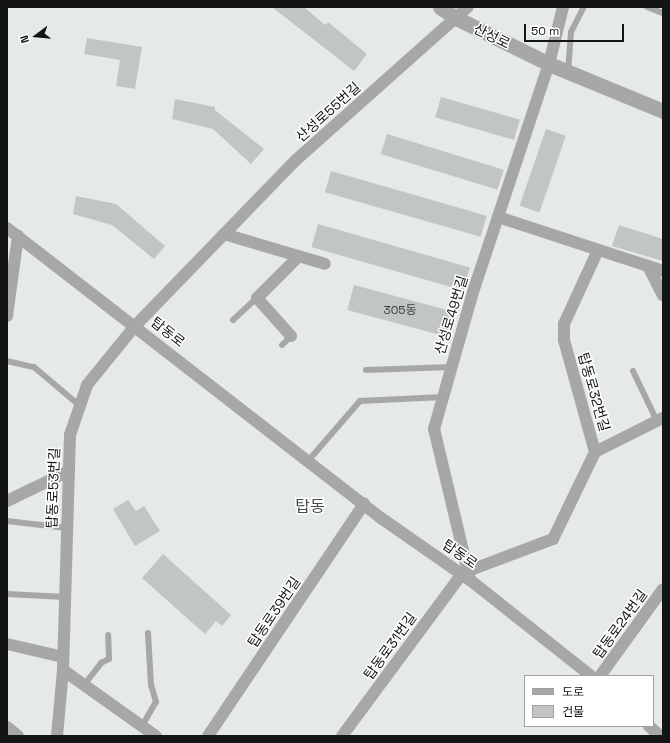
<!DOCTYPE html>
<html>
<head>
<meta charset="utf-8">
<style>
	body { margin:0 }
	#map { position:relative; width:670px; height:743px; overflow:hidden; background:#e5e9e8; font-family:"Space Grotesk","Noto Sans KR",sans-serif }
	div>[style] { position:absolute }
	[style*='--x'] { left:calc(var(--x)*1px); top:calc(var(--y)*1px); width:calc(var(--w)*1px); rotate:calc(var(--a)*1deg) }
	.building>* { inset:0; background:#c1c5c4; transform-origin:0 0 }
	.service>* { height:6px; margin:-3px; padding:0 3px; transform-origin:3px; border-radius:3px; background:#a8a7a8 }
	.minor>* { height:12px; margin:-6px; padding:0 6px; transform-origin:6px; border-radius:6px; background:#a8a7a8 }
	.tertiary>* { height:15px; margin:-7.5px; padding:0 7.5px; transform-origin:7.5px; border-radius:7.5px; background:#a8a7a8 }
	span { translate:-50% -50%; white-space:nowrap; text-align:center; line-height:1.15; -webkit-text-stroke:3px #fff; paint-order:stroke }
	.number-label { font-size:12px; color:#3e4140 }
	.number-label span { -webkit-text-stroke-width:0 }
	.street-label { font-size:14px; color:#131514 }
	.quarter-label { font-size:16px; color:#464a49 }
	.frame { position:absolute; inset:0; border:8px solid #131514; pointer-events:none }
	.legend { position:absolute; left:524px; top:675px; width:130px; height:52px; box-sizing:border-box; background:#fff; border:1px solid #a1a1a1; margin:0; padding:5px 7px; list-style:none; font-size:12px; color:#131514 }
	.legend li { display:flex; align-items:center; gap:8px; height:20px }
	.legend b { width:20px; border:1px solid #a1a1a1 }
	.north { position:absolute; left:16px; top:16px; width:40px; height:40px; -webkit-text-stroke:3px #fff; paint-order:stroke; rotate:254deg; font-size:11px; font-weight:700; line-height:16px; text-align:center; color:#131514 }
	.north::after { content:''; display:block; margin:auto; width:14px; height:18px; background:#131514; clip-path:polygon(50% 0,100% 100%,50% 72%,0 100%) }
	.scale { position:absolute; left:524px; top:24px; width:100px; height:18px; box-sizing:border-box; border:2px solid #131514; border-top:0; padding-left:5px; font-size:12px; line-height:14px; white-space:nowrap; color:#131514; -webkit-text-stroke:3px #fff; paint-order:stroke }
</style>
</head>
<body>
<div id="map">
	<div class="building">
		<div style="clip-path:polygon(272px 7px,304px 7px,325px 25px,328px 22px,367px 54px,354px 71px)"></div>
		<div style="clip-path:polygon(87px 38px,142px 47px,135px 89px,116px 86px,120px 60px,84px 54px)"></div>
		<div style="left:441px;top:97px;width:82px;height:21px;rotate:16deg"></div>
		<div style="clip-path:polygon(175px 99px,215px 107px,215px 110px,264px 149px,251px 164px,213px 129px,172px 119px)"></div>
		<div style="left:546px;top:129px;width:21px;height:81px;rotate:19deg"></div>
		<div style="left:387px;top:134px;width:122px;height:21px;rotate:17deg"></div>
		<div style="left:331px;top:171px;width:162px;height:22px;rotate:16deg"></div>
		<div style="clip-path:polygon(76px 196px,116px 204px,165px 246px,154px 259px,112px 225px,73px 214px)"></div>
		<div style="left:318px;top:224px;width:158px;height:24px;rotate:16deg"></div>
		<div style="clip-path:polygon(619px 225px,663px 239px,663px 261px,612px 246px)"></div>
		<div style="left:354px;top:285px;width:102px;height:26px;rotate:15deg"></div>
		<div style="clip-path:polygon(128px 500px,136px 511px,144px 506px,160px 531px,135px 546px,113px 509px)"></div>
		<div style="clip-path:polygon(163px 554px,231px 615px,222px 626px,216px 621px,205px 634px,142px 578px)"></div>
	</div>
	<div class="service">
		<div style="--x:647;--y:7;--w:17;--a:21"></div>
		<div style="--x:568;--y:72;--w:40;--a:-85.7"></div>
		<div style="--x:571;--y:32;--w:28;--a:-63"></div>
		<div style="--x:233;--y:320;--w:33;--a:-43"></div>
		<div style="--x:282;--y:345;--w:13;--a:-45"></div>
		<div style="--x:7;--y:361;--w:28;--a:13"></div>
		<div style="--x:34;--y:367;--w:60;--a:40.3"></div>
		<div style="--x:366;--y:370;--w:85;--a:-2"></div>
		<div style="--x:633;--y:371;--w:55;--a:64.4"></div>
		<div style="--x:308;--y:461;--w:79;--a:-49.1"></div>
		<div style="--x:360;--y:401;--w:83;--a:-2.8"></div>
		<div style="--x:7;--y:521;--w:60;--a:6.7"></div>
		<div style="--x:7;--y:594;--w:58;--a:3"></div>
		<div style="--x:84;--y:685;--w:28;--a:-52"></div>
		<div style="--x:101;--y:663;--w:9;--a:-27"></div>
		<div style="--x:109;--y:659;--w:24;--a:-92"></div>
		<div style="--x:142;--y:726;--w:28;--a:-60"></div>
		<div style="--x:156;--y:702;--w:18;--a:-106"></div>
		<div style="--x:151;--y:685;--w:52;--a:-93.3"></div>
	</div>
	<div class="minor">
		<div style="--x:498;--y:217;--w:174;--a:18.1"></div>
		<div style="--x:7;--y:228;--w:473;--a:37.8"></div>
		<div style="--x:381;--y:518;--w:108;--a:34.9"></div>
		<div style="--x:470;--y:580;--w:154;--a:38.4"></div>
		<div style="--x:224;--y:234;--w:105;--a:16.5"></div>
		<div style="--x:648;--y:266;--w:33;--a:63"></div>
		<div style="--x:7;--y:316;--w:81;--a:-82.2"></div>
		<div style="--x:291;--y:336;--w:51;--a:-131.8"></div>
		<div style="--x:257;--y:298;--w:59;--a:-45"></div>
		<div style="--x:595;--y:452;--w:76;--a:-26.6"></div>
		<div style="--x:7;--y:501;--w:69;--a:-25.8"></div>
		<div style="--x:468;--y:571;--w:91;--a:-20.6"></div>
		<div style="--x:553;--y:539;--w:97;--a:-64.2"></div>
		<div style="--x:595;--y:452;--w:116;--a:-105.5"></div>
		<div style="--x:564;--y:340;--w:16;--a:-90"></div>
		<div style="--x:564;--y:324;--w:81;--a:-65.3"></div>
		<div style="--x:470;--y:580;--w:155;--a:-103.4"></div>
		<div style="--x:434;--y:429;--w:142;--a:-74.1"></div>
		<div style="--x:473;--y:292;--w:240;--a:-71.6"></div>
		<div style="--x:549;--y:64;--w:59;--a:-76.2"></div>
		<div style="--x:7;--y:644;--w:57;--a:13.1"></div>
		<div style="--x:63;--y:670;--w:114;--a:35.4"></div>
		<div style="--x:600;--y:676;--w:107;--a:-54.1"></div>
		<div style="--x:649;--y:726;--w:15;--a:42"></div>
		<div style="--x:7;--y:727;--w:14;--a:39"></div>
		<div style="--x:57;--y:736;--w:66;--a:-84.8"></div>
		<div style="--x:63;--y:670;--w:235;--a:-88.3"></div>
		<div style="--x:70;--y:435;--w:53;--a:-71.2"></div>
		<div style="--x:87;--y:385;--w:76;--a:-50.9"></div>
		<div style="--x:135;--y:326;--w:231;--a:-45.9"></div>
		<div style="--x:296;--y:160;--w:230;--a:-41.7"></div>
		<div style="--x:208;--y:736;--w:280;--a:-56.1"></div>
		<div style="--x:342;--y:736;--w:202;--a:-53.5"></div>
	</div>
	<div class="tertiary">
		<div style="--x:440;--y:7;--w:19;--a:35"></div>
		<div style="--x:456;--y:18;--w:104;--a:26.3"></div>
		<div style="--x:549;--y:64;--w:123;--a:22.4"></div>
	</div>
	<div class="number-label">
		<span style="left:400px;top:311px">305동</span>
	</div>
	<div class="street-label">
		<span style="left:492px;top:36px;rotate:26deg">산성로</span>
		<span style="left:328px;top:112px;rotate:-42deg">산성로55번길</span>
		<span style="left:451px;top:315px;rotate:-73deg">산성로49번길</span>
		<span style="left:168px;top:332px;rotate:38deg">탑동로</span>
		<span style="left:594px;top:392px;rotate:74deg">탑동로32번길</span>
		<span style="left:53px;top:488px;rotate:-88deg">탑동로53번길</span>
		<span style="left:460px;top:554px;rotate:35deg">탑동로</span>
		<span style="left:274px;top:612px;rotate:-56deg">탑동로39번길</span>
		<span style="left:620px;top:624px;rotate:-54deg">탑동로24번길</span>
		<span style="left:390px;top:646px;rotate:-54deg">탑동로31번길</span>
	</div>
	<div class="quarter-label">
		<span style="left:310px;top:507px">탑동</span>
	</div>
	<div class="frame"></div>
	<ul class="legend">
	<li><b style="height:5px;background:#a8a7a8"></b>도로</li>
	<li><b style="height:11px;background:#c1c5c4"></b>건물</li>
	</ul>
	<div class="north">N</div>
	<div class="scale">50 m</div>
</div>
</body>
</html>
